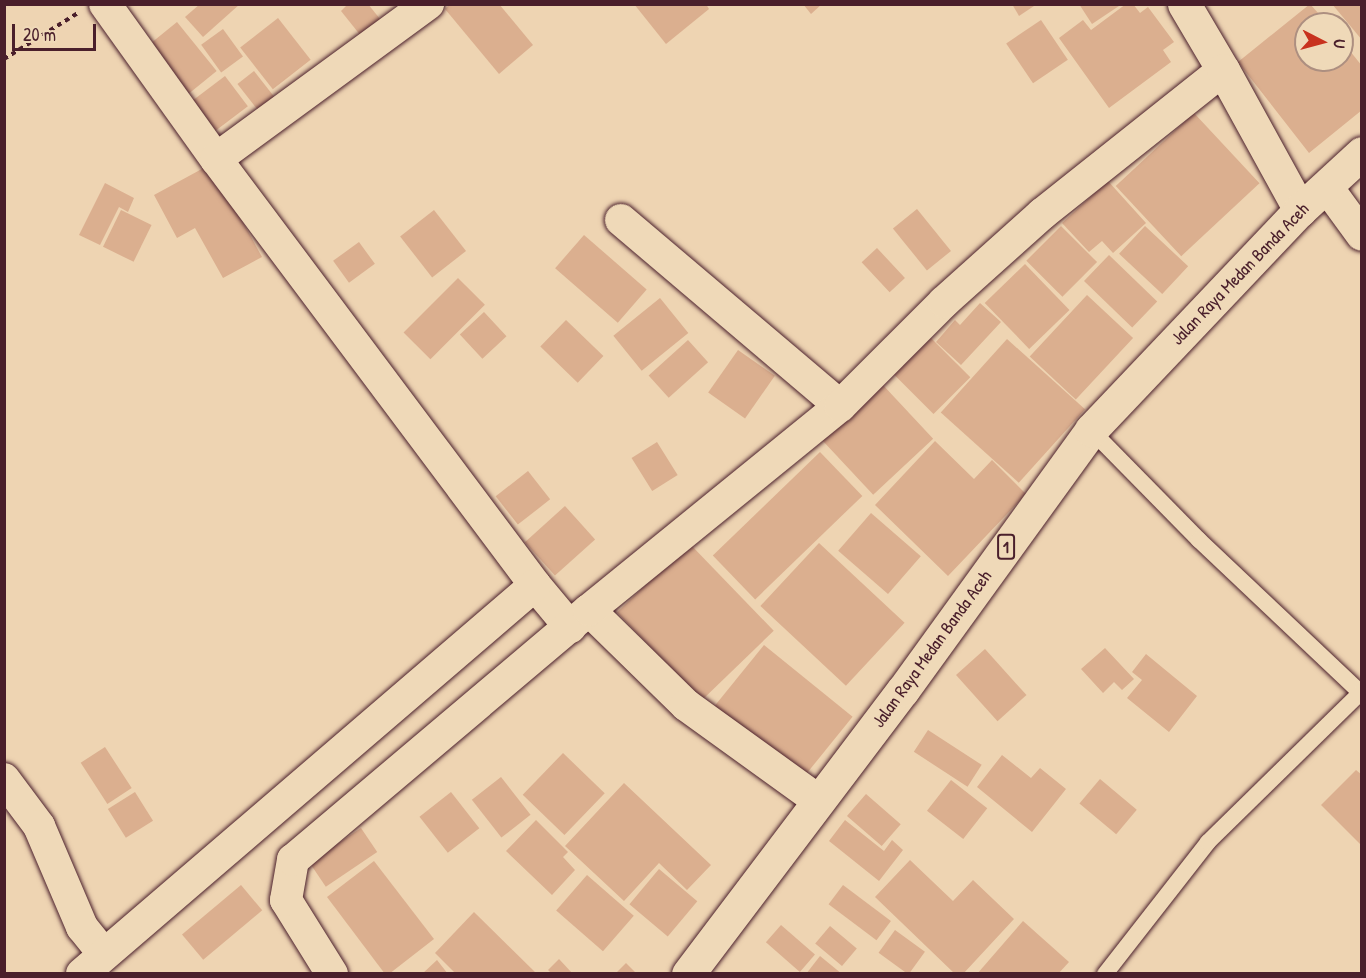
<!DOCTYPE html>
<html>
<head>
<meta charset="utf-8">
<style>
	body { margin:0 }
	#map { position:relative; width:1366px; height:978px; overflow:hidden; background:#eed4b2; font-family:"Patrick Hand",sans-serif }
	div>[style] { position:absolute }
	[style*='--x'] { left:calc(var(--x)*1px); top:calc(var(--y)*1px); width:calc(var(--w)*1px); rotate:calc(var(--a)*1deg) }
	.building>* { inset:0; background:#dbaf8f; transform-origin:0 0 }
	.path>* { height:4px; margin-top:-2px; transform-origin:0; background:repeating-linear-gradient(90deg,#4a1f2b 0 4.5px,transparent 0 9px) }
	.roads { filter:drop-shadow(0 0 2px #4a1f2b) drop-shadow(0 0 2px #4a1f2b) }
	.service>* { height:16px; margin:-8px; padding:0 8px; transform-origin:8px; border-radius:8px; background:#efd9b8 }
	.minor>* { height:32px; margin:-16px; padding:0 16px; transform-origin:16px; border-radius:16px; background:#efd9b8 }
	.tertiary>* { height:33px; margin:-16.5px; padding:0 16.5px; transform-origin:16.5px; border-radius:16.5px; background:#efd9b8 }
	.trunk>* { height:33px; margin:-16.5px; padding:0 16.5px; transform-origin:16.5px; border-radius:16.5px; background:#efd9b8 }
	span { translate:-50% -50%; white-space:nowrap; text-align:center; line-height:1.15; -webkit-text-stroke:5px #efd9b8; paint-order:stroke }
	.shield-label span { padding:2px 4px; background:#efd9b8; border:2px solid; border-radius:4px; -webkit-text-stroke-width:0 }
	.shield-label { font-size:16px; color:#4a1f2b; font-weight:700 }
	.street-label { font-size:18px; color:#4a1f2b }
	.frame { position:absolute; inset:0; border:6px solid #4a1f2b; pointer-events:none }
	.north { position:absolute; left:1294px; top:12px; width:60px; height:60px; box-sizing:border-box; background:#efd9b8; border:2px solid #ad8f80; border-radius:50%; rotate:96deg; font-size:16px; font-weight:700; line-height:24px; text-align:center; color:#4a1f2b }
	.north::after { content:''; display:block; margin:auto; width:21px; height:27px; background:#c8321e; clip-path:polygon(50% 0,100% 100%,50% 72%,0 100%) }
	.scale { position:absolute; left:12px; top:24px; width:84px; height:27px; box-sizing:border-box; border:3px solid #4a1f2b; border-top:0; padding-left:8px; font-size:18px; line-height:21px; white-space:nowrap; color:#4a1f2b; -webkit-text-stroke:4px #efd9b8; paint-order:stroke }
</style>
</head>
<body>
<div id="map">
	<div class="building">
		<div style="clip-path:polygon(200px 4px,240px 4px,203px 37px,185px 17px)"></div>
		<div style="clip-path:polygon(348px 4px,368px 4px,384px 24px,365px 41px,341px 11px)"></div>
		<div style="clip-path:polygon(450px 4px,499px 4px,533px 45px,499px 74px,445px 9px)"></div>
		<div style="clip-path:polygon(634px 4px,706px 4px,709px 9px,666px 44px)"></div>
		<div style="clip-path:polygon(803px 4px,822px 4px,811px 14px)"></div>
		<div style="clip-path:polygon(1012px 4px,1037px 4px,1019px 16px)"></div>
		<div style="clip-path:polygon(1079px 4px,1122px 4px,1092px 24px)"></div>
		<div style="clip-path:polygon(1126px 4px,1133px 4px,1140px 13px,1148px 7px,1174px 42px,1163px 50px,1171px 62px,1109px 108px,1059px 38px,1083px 20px,1091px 30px)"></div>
		<div style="clip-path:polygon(1310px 4px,1328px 24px,1306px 24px,1306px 60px,1342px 60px,1342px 41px,1362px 66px,1362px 110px,1309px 153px,1238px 62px)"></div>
		<div style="clip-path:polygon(1332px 4px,1362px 4px,1362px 40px)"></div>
		<div style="left:278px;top:18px;width:53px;height:48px;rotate:52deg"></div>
		<div style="left:1041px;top:20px;width:48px;height:42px;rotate:56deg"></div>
		<div style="left:177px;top:22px;width:63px;height:40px;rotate:51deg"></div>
		<div style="left:223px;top:29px;width:34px;height:27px;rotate:54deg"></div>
		<div style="left:254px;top:71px;width:36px;height:21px;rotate:52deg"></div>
		<div style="left:225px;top:76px;width:38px;height:43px;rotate:53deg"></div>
		<div style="left:1194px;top:113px;width:96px;height:107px;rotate:47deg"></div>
		<div style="clip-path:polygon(211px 164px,262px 257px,223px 278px,195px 228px,177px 238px,154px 195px)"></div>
		<div style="clip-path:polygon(1108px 181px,1146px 223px,1113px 253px,1102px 241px,1089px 252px,1062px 223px)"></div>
		<div style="clip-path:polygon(105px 183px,134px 198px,128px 212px,119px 207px,100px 245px,79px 235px)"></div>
		<div style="left:917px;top:209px;width:54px;height:31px;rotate:51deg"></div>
		<div style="left:121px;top:210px;width:34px;height:41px;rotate:26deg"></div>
		<div style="left:434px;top:210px;width:52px;height:43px;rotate:52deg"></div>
		<div style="left:1061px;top:226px;width:51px;height:49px;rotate:45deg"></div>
		<div style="left:1145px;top:226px;width:59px;height:38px;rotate:43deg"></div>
		<div style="left:584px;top:235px;width:83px;height:44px;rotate:41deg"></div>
		<div style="left:359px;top:242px;width:27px;height:32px;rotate:54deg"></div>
		<div style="left:877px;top:248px;width:41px;height:21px;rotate:47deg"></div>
		<div style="left:1109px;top:255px;width:67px;height:36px;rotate:44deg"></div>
		<div style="left:1025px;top:264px;width:64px;height:56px;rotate:46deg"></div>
		<div style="left:458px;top:278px;width:38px;height:77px;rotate:45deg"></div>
		<div style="left:1087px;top:295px;width:63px;height:84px;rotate:43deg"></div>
		<div style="left:660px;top:298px;width:45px;height:60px;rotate:51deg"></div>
		<div style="clip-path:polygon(980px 303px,1001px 322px,961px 365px,936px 342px,955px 320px,960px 325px)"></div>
		<div style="left:484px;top:312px;width:33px;height:33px;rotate:47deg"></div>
		<div style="left:566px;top:320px;width:52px;height:37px;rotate:44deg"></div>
		<div style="left:930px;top:337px;width:57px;height:52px;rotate:45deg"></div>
		<div style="left:1007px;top:339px;width:105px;height:99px;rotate:42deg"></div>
		<div style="left:688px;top:340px;width:30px;height:53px;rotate:48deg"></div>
		<div style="left:738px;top:350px;width:45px;height:52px;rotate:35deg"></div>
		<div style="left:882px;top:384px;width:75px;height:82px;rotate:47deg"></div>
		<div style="clip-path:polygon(935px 441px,974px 479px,992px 460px,1026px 494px,948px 576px,875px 505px)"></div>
		<div style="left:657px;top:442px;width:39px;height:30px;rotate:58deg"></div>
		<div style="left:820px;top:452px;width:61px;height:149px;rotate:46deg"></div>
		<div style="left:528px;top:471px;width:36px;height:41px;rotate:52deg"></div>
		<div style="left:565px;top:506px;width:45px;height:54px;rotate:48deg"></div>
		<div style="left:871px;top:513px;width:66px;height:50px;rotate:41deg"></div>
		<div style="left:689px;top:543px;width:122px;height:100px;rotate:46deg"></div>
		<div style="left:819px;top:543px;width:117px;height:86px;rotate:43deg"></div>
		<div style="left:764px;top:645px;width:114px;height:83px;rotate:39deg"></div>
		<div style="clip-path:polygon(1105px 648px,1134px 679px,1122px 690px,1114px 682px,1103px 693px,1081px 669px)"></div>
		<div style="left:985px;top:649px;width:62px;height:39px;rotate:48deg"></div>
		<div style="clip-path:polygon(1146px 654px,1197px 696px,1169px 732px,1127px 698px,1142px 680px,1132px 672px)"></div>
		<div style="left:928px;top:730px;width:64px;height:26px;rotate:33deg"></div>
		<div style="left:105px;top:747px;width:49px;height:29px;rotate:57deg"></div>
		<div style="left:563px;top:753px;width:58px;height:58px;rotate:44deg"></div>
		<div style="clip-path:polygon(1002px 755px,1031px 778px,1040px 768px,1066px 789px,1032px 832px,977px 787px)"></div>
		<div style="clip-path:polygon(1356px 770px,1362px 775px,1362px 846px,1321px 805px)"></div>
		<div style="left:501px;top:777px;width:48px;height:37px;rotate:52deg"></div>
		<div style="left:1100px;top:779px;width:48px;height:32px;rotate:40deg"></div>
		<div style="left:951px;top:780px;width:46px;height:39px;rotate:38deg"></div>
		<div style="clip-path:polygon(624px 783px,711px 865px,687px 890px,659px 863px,624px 901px,565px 846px)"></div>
		<div style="left:135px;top:792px;width:34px;height:32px;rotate:58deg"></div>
		<div style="left:451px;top:792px;width:46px;height:40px;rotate:52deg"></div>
		<div style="left:866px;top:794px;width:46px;height:29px;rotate:41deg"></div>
		<div style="clip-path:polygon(536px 820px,568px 852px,563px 857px,575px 870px,552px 895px,506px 851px)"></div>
		<div style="clip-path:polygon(845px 820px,884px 851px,892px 840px,903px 850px,879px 881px,829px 841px)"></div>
		<div style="left:361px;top:828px;width:29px;height:62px;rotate:56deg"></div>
		<div style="clip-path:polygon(910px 860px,953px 901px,973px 880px,1014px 919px,963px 974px,955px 974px,875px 897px)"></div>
		<div style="clip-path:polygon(374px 861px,434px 939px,389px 974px,385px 974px,327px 897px)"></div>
		<div style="left:659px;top:869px;width:50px;height:46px;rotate:40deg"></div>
		<div style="left:587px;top:875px;width:62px;height:47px;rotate:41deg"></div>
		<div style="left:241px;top:885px;width:33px;height:77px;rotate:50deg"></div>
		<div style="left:843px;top:885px;width:60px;height:24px;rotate:37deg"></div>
		<div style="clip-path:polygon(474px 912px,537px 974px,456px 974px,435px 953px)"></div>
		<div style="clip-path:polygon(1023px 921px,1069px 962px,1058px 974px,977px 974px)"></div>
		<div style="left:781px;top:925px;width:45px;height:23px;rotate:41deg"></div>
		<div style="left:830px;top:926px;width:35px;height:23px;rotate:40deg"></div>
		<div style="left:895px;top:930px;width:37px;height:28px;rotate:36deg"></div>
		<div style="clip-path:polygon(820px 956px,842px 974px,806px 974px)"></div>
		<div style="clip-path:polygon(559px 959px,573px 974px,552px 974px,548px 970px)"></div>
		<div style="clip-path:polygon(437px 960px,448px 974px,422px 974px)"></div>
		<div style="clip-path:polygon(626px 963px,637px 974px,615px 974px)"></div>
	</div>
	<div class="path">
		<div style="--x:4;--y:59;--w:87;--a:-31.9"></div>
	</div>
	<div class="roads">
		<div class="service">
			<div style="--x:1091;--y:430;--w:154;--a:45.5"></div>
			<div style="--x:1199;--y:540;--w:224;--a:43.4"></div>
			<div style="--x:1105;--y:974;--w:167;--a:-52"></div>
			<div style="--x:1208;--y:842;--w:213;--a:-44.4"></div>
		</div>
		<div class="minor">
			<div style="--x:105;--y:4;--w:191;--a:54.4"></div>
			<div style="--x:216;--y:159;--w:532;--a:53.17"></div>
			<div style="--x:535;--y:585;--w:55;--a:50.2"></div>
			<div style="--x:216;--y:159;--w:263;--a:-36.2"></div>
			<div style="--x:1327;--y:187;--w:59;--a:53.9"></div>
			<div style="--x:621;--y:220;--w:287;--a:40.3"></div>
			<div style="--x:589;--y:610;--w:136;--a:44.4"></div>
			<div style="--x:686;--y:705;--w:164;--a:35.8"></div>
			<div style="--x:4;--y:779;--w:59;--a:53.3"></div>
			<div style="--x:39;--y:826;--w:110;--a:66.9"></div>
			<div style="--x:82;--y:927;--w:35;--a:51"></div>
			<div style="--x:82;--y:974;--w:597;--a:-40.65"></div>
			<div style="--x:332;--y:974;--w:87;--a:-121.9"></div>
			<div style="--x:286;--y:900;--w:41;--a:-80.1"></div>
			<div style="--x:293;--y:860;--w:387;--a:-40.2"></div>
			<div style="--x:589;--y:610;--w:323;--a:-39.1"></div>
			<div style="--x:840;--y:406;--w:147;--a:-45"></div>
			<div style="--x:944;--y:302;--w:132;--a:-41.9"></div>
			<div style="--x:1042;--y:214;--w:231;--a:-38.5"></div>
		</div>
		<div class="tertiary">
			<div style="--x:1184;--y:4;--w:77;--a:59.4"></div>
			<div style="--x:1223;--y:70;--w:160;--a:61.2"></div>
		</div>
		<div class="trunk">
			<div style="--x:688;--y:974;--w:356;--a:-52.9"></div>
			<div style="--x:903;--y:690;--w:321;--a:-54.1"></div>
			<div style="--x:1091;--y:430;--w:303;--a:-46.5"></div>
			<div style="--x:1300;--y:210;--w:84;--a:-42.6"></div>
		</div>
	</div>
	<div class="shield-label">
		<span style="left:1006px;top:547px">1</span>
	</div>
	<div class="street-label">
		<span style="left:1240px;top:274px;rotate:-46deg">Jalan Raya Medan Banda Aceh</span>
		<span style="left:932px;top:649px;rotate:-54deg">Jalan Raya Medan Banda Aceh</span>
	</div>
	<div class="frame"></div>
	<div class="north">U</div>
	<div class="scale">20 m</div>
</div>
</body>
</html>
